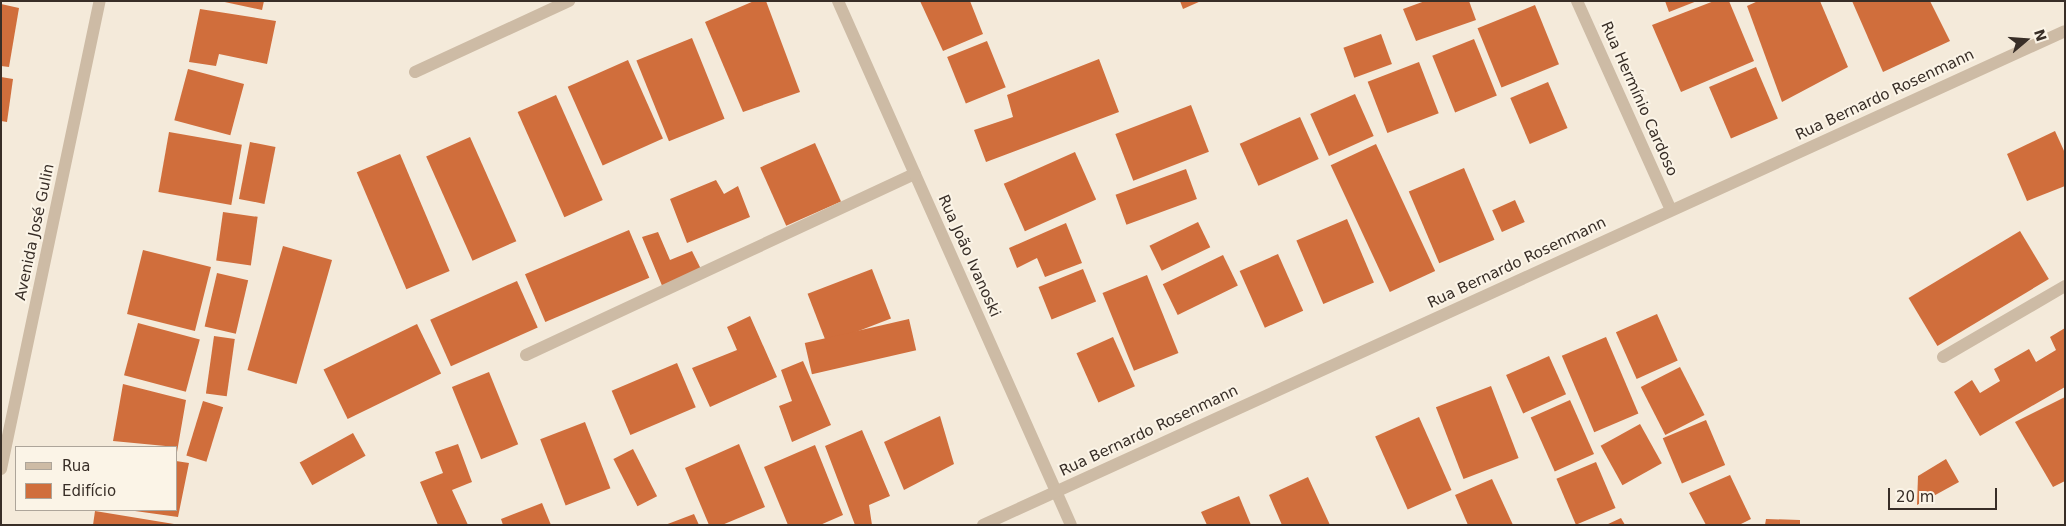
<!DOCTYPE html>
<html>
<head>
<meta charset="utf-8">
<style>
	body { margin:0 }
	#map { position:relative; width:2066px; height:526px; overflow:hidden; background:#f4eada; font-family:"DejaVu Sans",sans-serif }
	div>[style] { position:absolute }
	[style*='--x'] { left:calc(var(--x)*1px); top:calc(var(--y)*1px); width:calc(var(--w)*1px); rotate:calc(var(--a)*1deg) }
	.building>* { inset:0; background:#d06e3c; transform-origin:0 0 }
	.service>* { height:12px; margin:-6px; padding:0 6px; transform-origin:6px; border-radius:6px; background:#cdbba5 }
	.minor>* { height:12px; margin:-6px; padding:0 6px; transform-origin:6px; border-radius:6px; background:#cdbba5 }
	.tertiary>* { height:12px; margin:-6px; padding:0 6px; transform-origin:6px; border-radius:6px; background:#cdbba5 }
	span { translate:-50% -50%; white-space:nowrap; text-align:center; line-height:1.15; -webkit-text-stroke:4px #fbf4e7; paint-order:stroke }
	.street-label { font-size:15px; color:#382e27 }
	.frame { position:absolute; inset:0; border:2px solid #382e27; pointer-events:none }
	.legend { position:absolute; left:15px; top:446px; width:162px; height:65px; box-sizing:border-box; background:#fbf4e7; border:1px solid #ada59a; margin:0; padding:6px 9px; list-style:none; font-size:15px; color:#382e27 }
	.legend li { display:flex; align-items:center; gap:10px; height:25px }
	.legend b { width:25px; border:1px solid #ada59a }
	.north { position:absolute; left:2001px; top:15px; width:50px; height:50px; -webkit-text-stroke:4px #fbf4e7; paint-order:stroke; rotate:72deg; font-size:14px; font-weight:700; line-height:20px; text-align:center; color:#382e27 }
	.north::after { content:''; display:block; margin:auto; width:18px; height:22px; background:#382e27; clip-path:polygon(50% 0,100% 100%,50% 72%,0 100%) }
	.scale { position:absolute; left:1888px; top:488px; width:109px; height:22px; box-sizing:border-box; border:2px solid #382e27; border-top:0; padding-left:6px; font-size:15px; line-height:18px; white-space:nowrap; color:#382e27; -webkit-text-stroke:4px #fbf4e7; paint-order:stroke }
</style>
</head>
<body>
<div id="map">
	<div class="building">
		<div style="clip-path:polygon(220px 1px,264px 1px,262px 10px)"></div>
		<div style="clip-path:polygon(754px 1px,766px 1px,800px 92px,743px 112px,705px 22px)"></div>
		<div style="clip-path:polygon(920px 1px,970px 1px,983px 34px,943px 51px)"></div>
		<div style="clip-path:polygon(1180px 1px,1201px 1px,1183px 9px)"></div>
		<div style="clip-path:polygon(1425px 1px,1469px 1px,1476px 20px,1416px 41px,1403px 9px)"></div>
		<div style="clip-path:polygon(1665px 1px,1697px 1px,1669px 12px)"></div>
		<div style="clip-path:polygon(1714px 1px,1729px 1px,1754px 61px,1681px 92px,1652px 25px)"></div>
		<div style="clip-path:polygon(1758px 1px,1820px 1px,1848px 67px,1782px 102px,1747px 6px)"></div>
		<div style="clip-path:polygon(1852px 1px,1930px 1px,1950px 41px,1883px 72px)"></div>
		<div style="clip-path:polygon(1px 4px,19px 8px,9px 67px,1px 66px)"></div>
		<div style="left:1535px;top:5px;width:64px;height:62px;rotate:68deg"></div>
		<div style="clip-path:polygon(200px 9px,276px 21px,267px 64px,219px 54px,216px 66px,189px 62px)"></div>
		<div style="left:1381px;top:34px;width:32px;height:40px;rotate:70deg"></div>
		<div style="left:692px;top:38px;width:87px;height:60px;rotate:68deg"></div>
		<div style="left:1474px;top:39px;width:61px;height:45px;rotate:68deg"></div>
		<div style="left:987px;top:41px;width:50px;height:43px;rotate:68deg"></div>
		<div style="clip-path:polygon(1099px 59px,1119px 112px,986px 162px,974px 130px,1013px 117px,1007px 95px)"></div>
		<div style="left:628px;top:60px;width:86px;height:66px;rotate:66deg"></div>
		<div style="left:1419px;top:62px;width:55px;height:55px;rotate:69deg"></div>
		<div style="left:1756px;top:67px;width:56px;height:51px;rotate:67deg"></div>
		<div style="left:188px;top:69px;width:58px;height:53px;rotate:15deg"></div>
		<div style="clip-path:polygon(1px 77px,13px 79px,7px 122px,1px 121px)"></div>
		<div style="left:1548px;top:82px;width:50px;height:41px;rotate:67deg"></div>
		<div style="left:1355px;top:94px;width:46px;height:49px;rotate:66deg"></div>
		<div style="left:556px;top:95px;width:115px;height:42px;rotate:66deg"></div>
		<div style="left:1191px;top:105px;width:50px;height:81px;rotate:69deg"></div>
		<div style="left:1300px;top:117px;width:46px;height:66px;rotate:66deg"></div>
		<div style="clip-path:polygon(2055px 131px,2065px 153px,2065px 186px,2027px 201px,2007px 154px)"></div>
		<div style="left:169px;top:132px;width:74px;height:61px;rotate:10deg"></div>
		<div style="left:470px;top:137px;width:114px;height:48px;rotate:66deg"></div>
		<div style="left:250px;top:142px;width:26px;height:58px;rotate:11deg"></div>
		<div style="left:815px;top:143px;width:64px;height:60px;rotate:66deg"></div>
		<div style="left:1376px;top:144px;width:140px;height:50px;rotate:65deg"></div>
		<div style="left:1075px;top:152px;width:52px;height:78px;rotate:66deg"></div>
		<div style="left:400px;top:154px;width:127px;height:47px;rotate:67deg"></div>
		<div style="left:1464px;top:168px;width:78px;height:60px;rotate:67deg"></div>
		<div style="left:1186px;top:169px;width:32px;height:75px;rotate:70deg"></div>
		<div style="clip-path:polygon(716px 180px,724px 194px,738px 186px,750px 217px,687px 243px,670px 199px)"></div>
		<div style="left:1515px;top:200px;width:24px;height:25px;rotate:66deg"></div>
		<div style="left:223px;top:212px;width:35px;height:49px;rotate:8deg"></div>
		<div style="left:1347px;top:219px;width:69px;height:55px;rotate:67deg"></div>
		<div style="left:1198px;top:222px;width:28px;height:54px;rotate:64deg"></div>
		<div style="clip-path:polygon(1066px 223px,1082px 263px,1045px 277px,1037px 258px,1017px 268px,1009px 248px)"></div>
		<div style="left:629px;top:230px;width:52px;height:113px;rotate:67deg"></div>
		<div style="left:2020px;top:231px;width:56px;height:130px;rotate:59deg"></div>
		<div style="clip-path:polygon(658px 232px,670px 260px,692px 251px,701px 269px,663px 288px,642px 237px)"></div>
		<div style="left:283px;top:246px;width:51px;height:129px;rotate:16deg"></div>
		<div style="left:143px;top:250px;width:70px;height:66px;rotate:14deg"></div>
		<div style="left:1278px;top:254px;width:62px;height:42px;rotate:66deg"></div>
		<div style="left:1223px;top:255px;width:34px;height:67px;rotate:64deg"></div>
		<div style="left:872px;top:269px;width:53px;height:69px;rotate:69deg"></div>
		<div style="left:1083px;top:269px;width:35px;height:48px;rotate:68deg"></div>
		<div style="left:217px;top:273px;width:32px;height:55px;rotate:13deg"></div>
		<div style="left:1147px;top:275px;width:84px;height:48px;rotate:68deg"></div>
		<div style="left:517px;top:281px;width:51px;height:95px;rotate:66deg"></div>
		<div style="left:1657px;top:314px;width:51px;height:45px;rotate:66deg"></div>
		<div style="clip-path:polygon(750px 316px,777px 377px,710px 407px,692px 368px,737px 350px,727px 327px)"></div>
		<div style="left:909px;top:319px;width:32px;height:107px;rotate:77deg"></div>
		<div style="left:138px;top:323px;width:64px;height:54px;rotate:15deg"></div>
		<div style="left:417px;top:324px;width:55px;height:104px;rotate:64deg"></div>
		<div style="clip-path:polygon(2065px 328px,2065px 387px,1980px 436px,1954px 392px,1972px 380px,1980px 393px,2000px 381px,1994px 369px,2029px 349px,2036px 362px,2056px 350px,2050px 337px)"></div>
		<div style="left:214px;top:336px;width:21px;height:58px;rotate:8deg"></div>
		<div style="left:1113px;top:337px;width:54px;height:40px;rotate:66deg"></div>
		<div style="left:1606px;top:337px;width:83px;height:48px;rotate:67deg"></div>
		<div style="left:1549px;top:356px;width:42px;height:47px;rotate:66deg"></div>
		<div style="clip-path:polygon(803px 361px,831px 425px,792px 442px,779px 406px,792px 401px,781px 370px)"></div>
		<div style="left:677px;top:363px;width:48px;height:71px;rotate:67deg"></div>
		<div style="left:1680px;top:367px;width:54px;height:44px;rotate:63deg"></div>
		<div style="left:489px;top:372px;width:78px;height:40px;rotate:68deg"></div>
		<div style="clip-path:polygon(123px 384px,186px 400px,177px 452px,176px 447px,113px 441px)"></div>
		<div style="left:1491px;top:386px;width:77px;height:59px;rotate:69deg"></div>
		<div style="clip-path:polygon(2065px 397px,2065px 481px,2053px 487px,2015px 422px)"></div>
		<div style="left:1570px;top:400px;width:59px;height:43px;rotate:66deg"></div>
		<div style="left:203px;top:401px;width:21px;height:57px;rotate:17deg"></div>
		<div style="clip-path:polygon(940px 416px,954px 464px,904px 490px,884px 442px)"></div>
		<div style="left:1419px;top:417px;width:80px;height:48px;rotate:66deg"></div>
		<div style="left:1706px;top:420px;width:49px;height:47px;rotate:67deg"></div>
		<div style="left:585px;top:422px;width:71px;height:48px;rotate:69deg"></div>
		<div style="left:1640px;top:424px;width:45px;height:45px;rotate:61deg"></div>
		<div style="clip-path:polygon(862px 430px,890px 496px,869px 505px,872px 525px,855px 525px,825px 446px)"></div>
		<div style="left:353px;top:433px;width:26px;height:61px;rotate:61deg"></div>
		<div style="clip-path:polygon(458px 444px,472px 482px,452px 490px,468px 525px,438px 525px,420px 482px,443px 473px,435px 452px)"></div>
		<div style="clip-path:polygon(739px 444px,765px 507px,722px 525px,709px 525px,685px 468px)"></div>
		<div style="clip-path:polygon(815px 445px,843px 515px,820px 525px,788px 525px,764px 467px)"></div>
		<div style="left:633px;top:449px;width:53px;height:22px;rotate:63deg"></div>
		<div style="clip-path:polygon(1946px 459px,1959px 482px,1917px 505px,1918px 476px)"></div>
		<div style="clip-path:polygon(176px 461px,189px 463px,178px 517px,135px 511px,176px 510px)"></div>
		<div style="left:1596px;top:462px;width:50px;height:43px;rotate:67deg"></div>
		<div style="clip-path:polygon(1730px 475px,1751px 519px,1739px 525px,1706px 525px,1689px 493px)"></div>
		<div style="clip-path:polygon(1308px 477px,1330px 525px,1282px 525px,1269px 495px)"></div>
		<div style="clip-path:polygon(1492px 479px,1513px 525px,1468px 525px,1455px 495px)"></div>
		<div style="clip-path:polygon(1239px 496px,1251px 525px,1207px 525px,1201px 512px)"></div>
		<div style="clip-path:polygon(542px 503px,551px 525px,503px 525px,501px 519px)"></div>
		<div style="clip-path:polygon(95px 511px,174px 524px,174px 525px,93px 525px)"></div>
		<div style="clip-path:polygon(694px 514px,699px 525px,665px 525px)"></div>
		<div style="clip-path:polygon(1621px 518px,1625px 525px,1606px 525px)"></div>
		<div style="clip-path:polygon(1766px 519px,1800px 520px,1800px 525px,1765px 525px)"></div>
	</div>
	<div class="service">
		<div style="--x:526;--y:355;--w:429;--a:-25"></div>
	</div>
	<div class="minor">
		<div style="--x:838;--y:1;--w:573;--a:66.03"></div>
		<div style="--x:1577;--y:1;--w:229;--a:65.8"></div>
		<div style="--x:415;--y:72;--w:170;--a:-24.8"></div>
		<div style="--x:1943;--y:357;--w:141;--a:-30.2"></div>
		<div style="--x:983;--y:525;--w:1189;--a:-24.54"></div>
	</div>
	<div class="tertiary">
		<div style="--x:1;--y:469;--w:478;--a:-78.1"></div>
	</div>
	<div class="street-label">
		<span style="left:1885px;top:95px;rotate:-25deg">Rua Bernardo Rosenmann</span>
		<span style="left:1639px;top:99px;rotate:66deg">Rua Hermínio Cardoso</span>
		<span style="left:35px;top:232px;rotate:-78deg">Avenida José Gulin</span>
		<span style="left:969px;top:256px;rotate:66deg">Rua João Ivanoski</span>
		<span style="left:1517px;top:263px;rotate:-25deg">Rua Bernardo Rosenmann</span>
		<span style="left:1149px;top:431px;rotate:-25deg">Rua Bernardo Rosenmann</span>
	</div>
	<div class="frame"></div>
	<ul class="legend">
	<li><b style="height:6px;background:#cdbba5"></b>Rua</li>
	<li><b style="height:14px;background:#d06e3c"></b>Edifício</li>
	</ul>
	<div class="north">N</div>
	<div class="scale">20 m</div>
</div>
</body>
</html>
